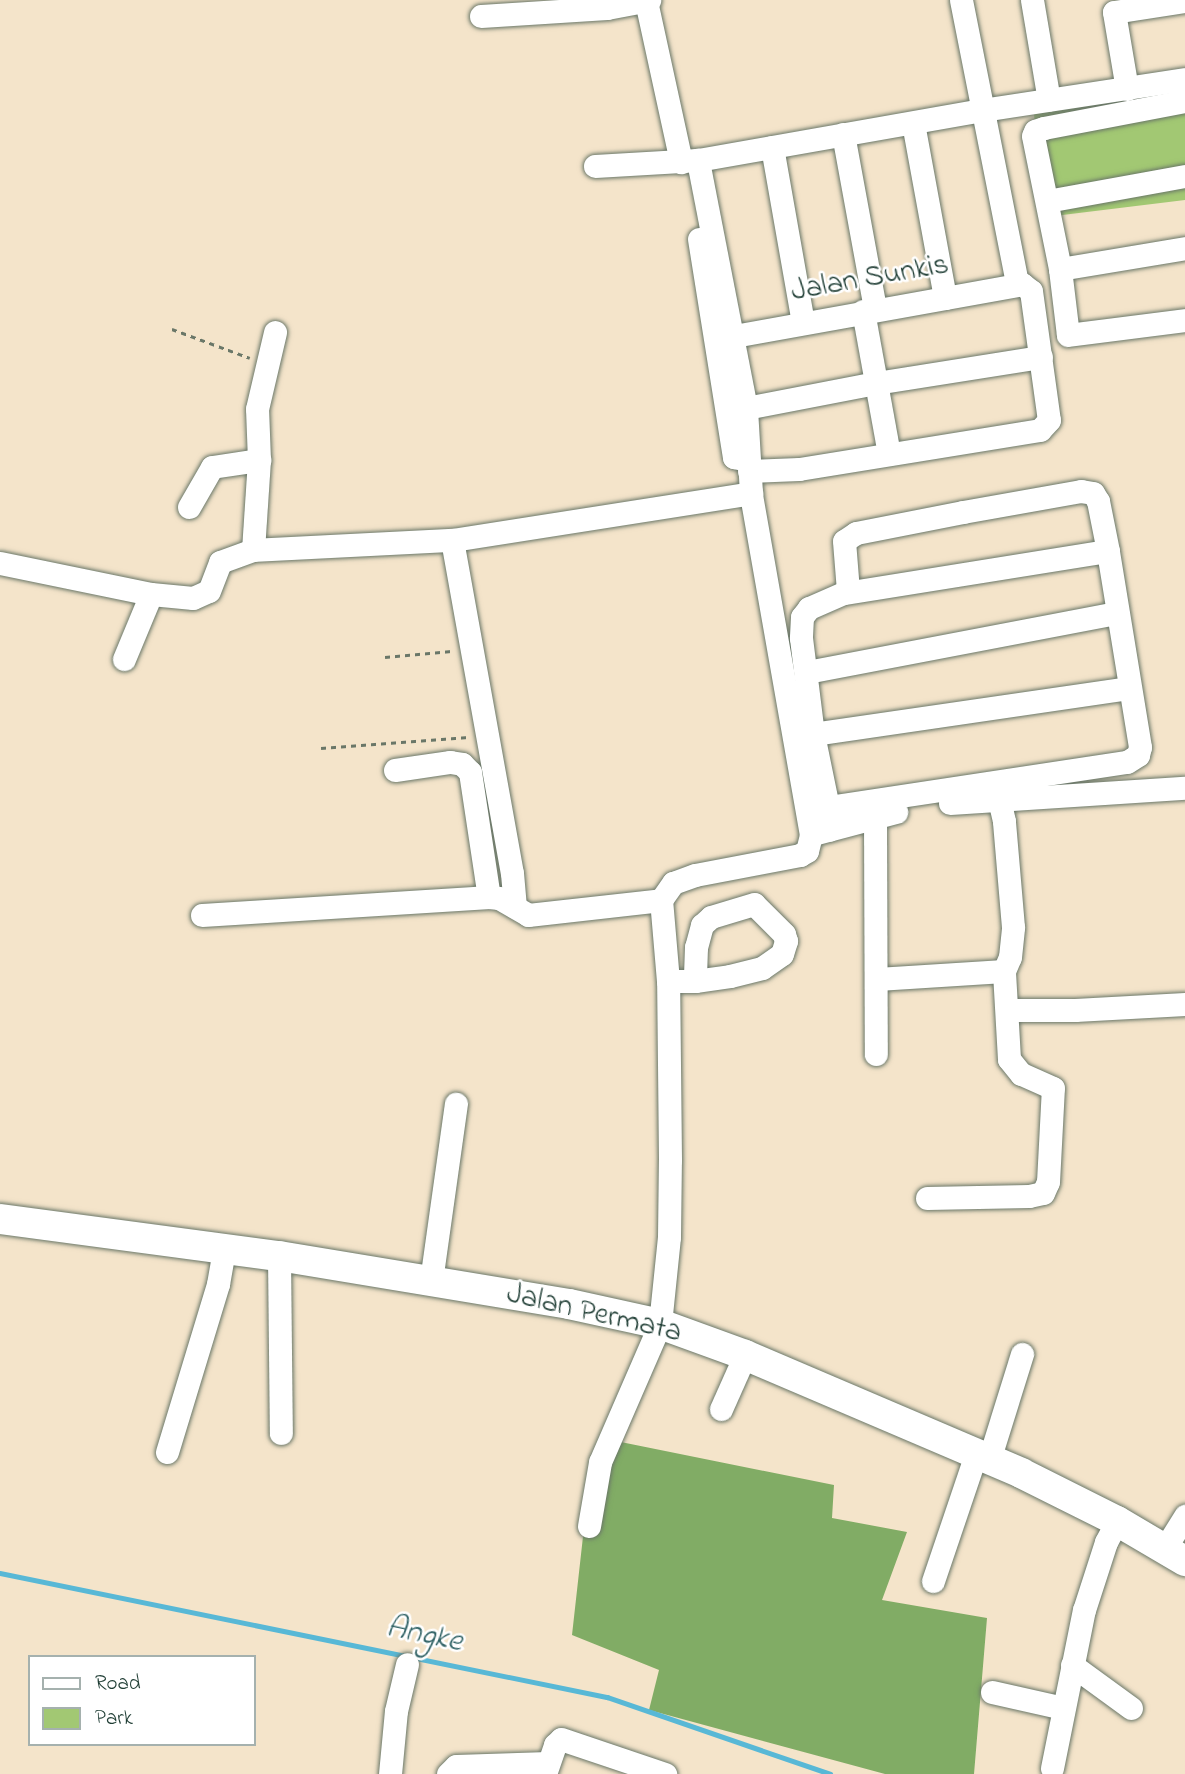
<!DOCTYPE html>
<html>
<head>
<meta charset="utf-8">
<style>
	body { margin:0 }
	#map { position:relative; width:1185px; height:1774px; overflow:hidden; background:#f4e4ca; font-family:"Indie Flower",sans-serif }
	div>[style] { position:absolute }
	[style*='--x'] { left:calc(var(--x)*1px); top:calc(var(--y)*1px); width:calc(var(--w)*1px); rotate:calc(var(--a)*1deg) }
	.green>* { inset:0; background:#a2c873 }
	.forest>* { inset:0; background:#81ac65 }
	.stream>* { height:4.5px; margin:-2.25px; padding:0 2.25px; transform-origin:2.25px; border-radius:2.25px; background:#58b8d6 }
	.path>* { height:2.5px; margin-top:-1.25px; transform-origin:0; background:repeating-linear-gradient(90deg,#6a7768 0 5px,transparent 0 10px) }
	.roads { filter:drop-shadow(0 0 2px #6a7768) drop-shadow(0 0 2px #6a7768) }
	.minor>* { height:23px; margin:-11.5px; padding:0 11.5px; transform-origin:11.5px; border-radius:11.5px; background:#fff }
	.major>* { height:30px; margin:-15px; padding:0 15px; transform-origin:15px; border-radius:15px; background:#fff }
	span { translate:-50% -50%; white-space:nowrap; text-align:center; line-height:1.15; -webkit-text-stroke:5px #fff; paint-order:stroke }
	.street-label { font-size:30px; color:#1f3d34 }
	.water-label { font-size:32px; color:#306265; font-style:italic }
	.legend { position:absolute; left:28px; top:1655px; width:228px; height:91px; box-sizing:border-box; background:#fff; border:2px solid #a5b1ae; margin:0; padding:9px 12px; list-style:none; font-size:21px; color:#1f3d34 }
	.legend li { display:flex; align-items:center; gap:14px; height:35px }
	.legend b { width:35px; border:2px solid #a5b1ae }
</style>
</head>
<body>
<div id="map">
	<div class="green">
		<div style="clip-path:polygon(1185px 82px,1185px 200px,1046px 217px,1033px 106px)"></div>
	</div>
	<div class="forest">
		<div style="clip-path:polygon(601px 1438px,834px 1485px,832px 1518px,907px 1532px,882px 1600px,987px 1618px,974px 1774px,885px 1774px,649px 1710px,659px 1670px,572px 1635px,591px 1465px)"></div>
	</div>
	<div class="stream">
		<div style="--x:0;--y:1573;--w:620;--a:11.55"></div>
		<div style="--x:607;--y:1697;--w:236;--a:19"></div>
	</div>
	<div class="path">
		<div style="--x:172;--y:329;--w:83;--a:20.4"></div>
		<div style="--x:385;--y:657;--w:67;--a:-5.1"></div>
		<div style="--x:321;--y:748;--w:148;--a:-4.3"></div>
	</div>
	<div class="roads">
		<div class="minor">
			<div style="--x:961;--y:0;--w:289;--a:78.8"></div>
			<div style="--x:1032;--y:0;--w:101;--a:80.4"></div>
			<div style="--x:646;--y:1;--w:165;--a:77.7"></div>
			<div style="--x:481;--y:16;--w:126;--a:-3.6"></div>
			<div style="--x:607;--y:8;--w:43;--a:-10.8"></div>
			<div style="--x:1127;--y:89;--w:78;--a:-99.6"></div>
			<div style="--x:1114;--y:12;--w:72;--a:-8.8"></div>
			<div style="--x:1185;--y:101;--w:144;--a:169.2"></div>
			<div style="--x:1044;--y:128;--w:9;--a:162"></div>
			<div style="--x:1035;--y:131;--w:5;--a:112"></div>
			<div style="--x:1033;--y:136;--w:136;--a:78.5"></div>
			<div style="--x:1060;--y:269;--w:66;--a:83.1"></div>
			<div style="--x:1068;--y:335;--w:118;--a:-7.3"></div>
			<div style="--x:913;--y:123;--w:178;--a:79.6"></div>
			<div style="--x:843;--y:134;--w:178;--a:79.6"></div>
			<div style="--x:772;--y:147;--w:178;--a:80"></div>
			<div style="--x:595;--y:166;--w:103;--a:-3.3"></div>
			<div style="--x:698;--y:160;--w:289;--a:-10"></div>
			<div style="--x:983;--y:110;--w:204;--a:-8.7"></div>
			<div style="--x:1047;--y:201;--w:140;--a:-10.3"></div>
			<div style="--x:699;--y:239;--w:221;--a:80.9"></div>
			<div style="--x:734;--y:457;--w:14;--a:12"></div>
			<div style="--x:1060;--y:269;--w:127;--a:-9.5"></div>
			<div style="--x:863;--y:311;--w:145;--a:79.7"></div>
			<div style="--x:734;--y:336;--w:293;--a:-10.2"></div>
			<div style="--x:1022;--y:284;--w:11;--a:38"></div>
			<div style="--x:1031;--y:291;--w:130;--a:82.1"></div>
			<div style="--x:1049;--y:420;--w:13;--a:132"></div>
			<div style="--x:1040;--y:430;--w:244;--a:170.8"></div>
			<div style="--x:799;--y:469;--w:50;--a:177.7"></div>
			<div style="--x:746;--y:408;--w:132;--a:-10.9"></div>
			<div style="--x:876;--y:383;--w:167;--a:-9"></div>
			<div style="--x:189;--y:507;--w:46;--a:-60.1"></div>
			<div style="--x:212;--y:467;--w:48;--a:-8.5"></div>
			<div style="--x:452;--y:540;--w:338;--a:79.8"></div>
			<div style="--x:512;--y:873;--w:34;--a:85"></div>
			<div style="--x:253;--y:550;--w:90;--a:-86.2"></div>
			<div style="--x:259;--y:460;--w:51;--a:-92.2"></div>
			<div style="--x:257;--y:409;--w:79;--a:-76.8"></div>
			<div style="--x:0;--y:563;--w:154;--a:11.6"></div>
			<div style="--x:151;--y:594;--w:42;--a:5.4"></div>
			<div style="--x:193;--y:598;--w:17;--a:-24"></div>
			<div style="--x:209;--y:591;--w:31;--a:-69"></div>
			<div style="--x:220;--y:562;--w:35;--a:-20"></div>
			<div style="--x:253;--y:550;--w:199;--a:-2.9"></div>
			<div style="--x:452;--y:540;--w:303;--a:-8.9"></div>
			<div style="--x:845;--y:593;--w:266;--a:-9.1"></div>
			<div style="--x:124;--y:659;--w:70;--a:-67.4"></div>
			<div style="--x:807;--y:672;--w:316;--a:-10.8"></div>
			<div style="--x:813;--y:734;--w:320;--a:-8.3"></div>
			<div style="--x:395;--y:770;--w:56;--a:-8.3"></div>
			<div style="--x:450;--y:762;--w:12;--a:9"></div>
			<div style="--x:462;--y:764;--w:11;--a:45"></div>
			<div style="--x:470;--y:772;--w:126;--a:81.4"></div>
			<div style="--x:950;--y:803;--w:235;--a:-3.7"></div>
			<div style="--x:828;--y:807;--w:302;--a:-8.6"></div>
			<div style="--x:1127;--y:762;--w:13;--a:-32"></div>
			<div style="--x:1138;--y:755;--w:8;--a:-76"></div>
			<div style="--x:1140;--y:747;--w:199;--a:-99.3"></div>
			<div style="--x:1108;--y:551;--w:51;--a:-101.3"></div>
			<div style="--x:1098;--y:501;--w:9;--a:-122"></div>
			<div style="--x:1093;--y:493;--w:12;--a:-171"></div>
			<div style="--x:1081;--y:491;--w:120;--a:169.9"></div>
			<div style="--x:963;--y:512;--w:109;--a:168.9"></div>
			<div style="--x:856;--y:533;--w:14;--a:146"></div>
			<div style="--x:844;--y:541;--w:50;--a:85.4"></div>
			<div style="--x:848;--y:591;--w:43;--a:156.4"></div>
			<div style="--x:809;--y:608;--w:11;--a:128"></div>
			<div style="--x:802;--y:617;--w:21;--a:93"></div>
			<div style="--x:801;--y:638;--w:97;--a:82.9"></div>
			<div style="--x:813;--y:734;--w:75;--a:78.4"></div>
			<div style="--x:828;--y:807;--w:23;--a:88"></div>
			<div style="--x:875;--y:817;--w:237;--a:89.8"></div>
			<div style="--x:817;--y:833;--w:82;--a:-14.9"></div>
			<div style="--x:202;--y:915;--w:288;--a:-3.6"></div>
			<div style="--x:489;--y:897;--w:10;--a:6"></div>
			<div style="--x:499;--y:898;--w:34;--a:30"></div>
			<div style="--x:528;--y:915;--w:134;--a:-6.4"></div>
			<div style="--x:877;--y:979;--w:127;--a:-3.6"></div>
			<div style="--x:1004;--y:971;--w:15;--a:-67"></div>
			<div style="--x:1010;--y:957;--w:30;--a:-84"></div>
			<div style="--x:1013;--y:927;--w:106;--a:-94.9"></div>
			<div style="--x:1004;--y:821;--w:23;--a:-103"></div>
			<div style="--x:668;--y:981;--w:27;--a:0"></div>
			<div style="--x:695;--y:981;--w:35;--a:-8"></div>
			<div style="--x:730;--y:976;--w:33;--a:-14"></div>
			<div style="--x:762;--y:968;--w:24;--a:-35"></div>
			<div style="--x:782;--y:954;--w:14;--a:-73"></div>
			<div style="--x:786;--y:941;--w:7;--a:-106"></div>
			<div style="--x:784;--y:934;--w:42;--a:-135"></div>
			<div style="--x:754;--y:904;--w:45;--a:163.2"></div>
			<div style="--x:711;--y:917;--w:12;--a:138"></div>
			<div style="--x:702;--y:925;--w:23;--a:105"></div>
			<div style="--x:696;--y:947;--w:34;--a:92"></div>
			<div style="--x:1009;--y:1010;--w:66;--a:0"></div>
			<div style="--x:1075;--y:1010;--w:110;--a:-3.1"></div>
			<div style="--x:927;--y:1198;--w:102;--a:-1.1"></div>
			<div style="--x:1029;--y:1196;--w:14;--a:-12"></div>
			<div style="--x:1043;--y:1193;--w:12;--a:-66"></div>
			<div style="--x:1048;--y:1182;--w:94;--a:-87"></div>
			<div style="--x:1053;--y:1088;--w:35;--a:-156"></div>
			<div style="--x:1021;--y:1074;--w:19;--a:-129"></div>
			<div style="--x:1009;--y:1059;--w:88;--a:-93.3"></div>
			<div style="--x:279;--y:1256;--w:177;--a:89.4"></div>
			<div style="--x:431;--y:1281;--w:179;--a:-82"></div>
			<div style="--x:721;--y:1409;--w:59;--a:-66"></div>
			<div style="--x:167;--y:1452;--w:176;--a:-73.1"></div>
			<div style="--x:218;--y:1284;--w:36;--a:-80"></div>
			<div style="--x:989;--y:1460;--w:111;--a:-72.7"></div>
			<div style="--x:589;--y:1526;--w:65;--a:-80.2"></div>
			<div style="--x:600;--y:1462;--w:150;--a:-66.5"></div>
			<div style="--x:660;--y:1324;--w:87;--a:-84.1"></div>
			<div style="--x:669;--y:1237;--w:77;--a:-89.3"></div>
			<div style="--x:670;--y:1160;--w:179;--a:-90.6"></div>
			<div style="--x:668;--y:981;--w:81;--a:-94.9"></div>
			<div style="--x:661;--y:900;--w:21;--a:-55"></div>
			<div style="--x:673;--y:883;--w:23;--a:-20"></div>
			<div style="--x:695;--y:875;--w:107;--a:-10.8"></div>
			<div style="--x:800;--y:855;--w:8;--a:-30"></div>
			<div style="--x:807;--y:851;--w:16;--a:-76"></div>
			<div style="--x:811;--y:835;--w:347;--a:-100"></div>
			<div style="--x:751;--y:493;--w:85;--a:-93.4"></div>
			<div style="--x:746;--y:408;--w:253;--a:-101"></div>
			<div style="--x:1165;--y:1548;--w:38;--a:-58"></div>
			<div style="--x:933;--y:1581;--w:134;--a:-71.3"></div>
			<div style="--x:1072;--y:1665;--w:73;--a:36.1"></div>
			<div style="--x:992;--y:1692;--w:73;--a:12.7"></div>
			<div style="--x:1052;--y:1768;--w:161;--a:-78.6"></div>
			<div style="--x:1084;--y:1610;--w:71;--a:-72.1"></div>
			<div style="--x:1106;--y:1542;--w:24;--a:-62"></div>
			<div style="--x:390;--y:1774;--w:63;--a:-84.6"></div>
			<div style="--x:396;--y:1711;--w:48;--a:-76.8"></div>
			<div style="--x:448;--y:1774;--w:11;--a:-45"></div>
			<div style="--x:456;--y:1766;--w:92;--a:-1.9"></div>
			<div style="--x:545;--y:1774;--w:31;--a:-71"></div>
			<div style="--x:555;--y:1745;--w:8;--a:-45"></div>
			<div style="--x:561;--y:1739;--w:110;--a:18.6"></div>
		</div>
		<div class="major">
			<div style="--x:0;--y:1219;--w:281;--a:7.6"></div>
			<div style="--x:279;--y:1256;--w:294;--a:9.4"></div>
			<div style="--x:569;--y:1304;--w:93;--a:12.4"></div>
			<div style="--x:660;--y:1324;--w:90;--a:20"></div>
			<div style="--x:745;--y:1355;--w:300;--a:23.1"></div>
			<div style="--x:1021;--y:1473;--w:107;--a:26.6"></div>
			<div style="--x:1117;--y:1521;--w:79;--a:30.5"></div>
		</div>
	</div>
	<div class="street-label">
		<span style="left:870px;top:279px;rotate:-10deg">Jalan Sunkis</span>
		<span style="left:594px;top:1314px;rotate:13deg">Jalan Permata</span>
	</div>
	<div class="water-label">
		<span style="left:424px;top:1636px;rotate:12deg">Angke</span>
	</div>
	<ul class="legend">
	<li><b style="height:9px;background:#fff"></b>Road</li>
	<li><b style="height:19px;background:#a2c873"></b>Park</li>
	</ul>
</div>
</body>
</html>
